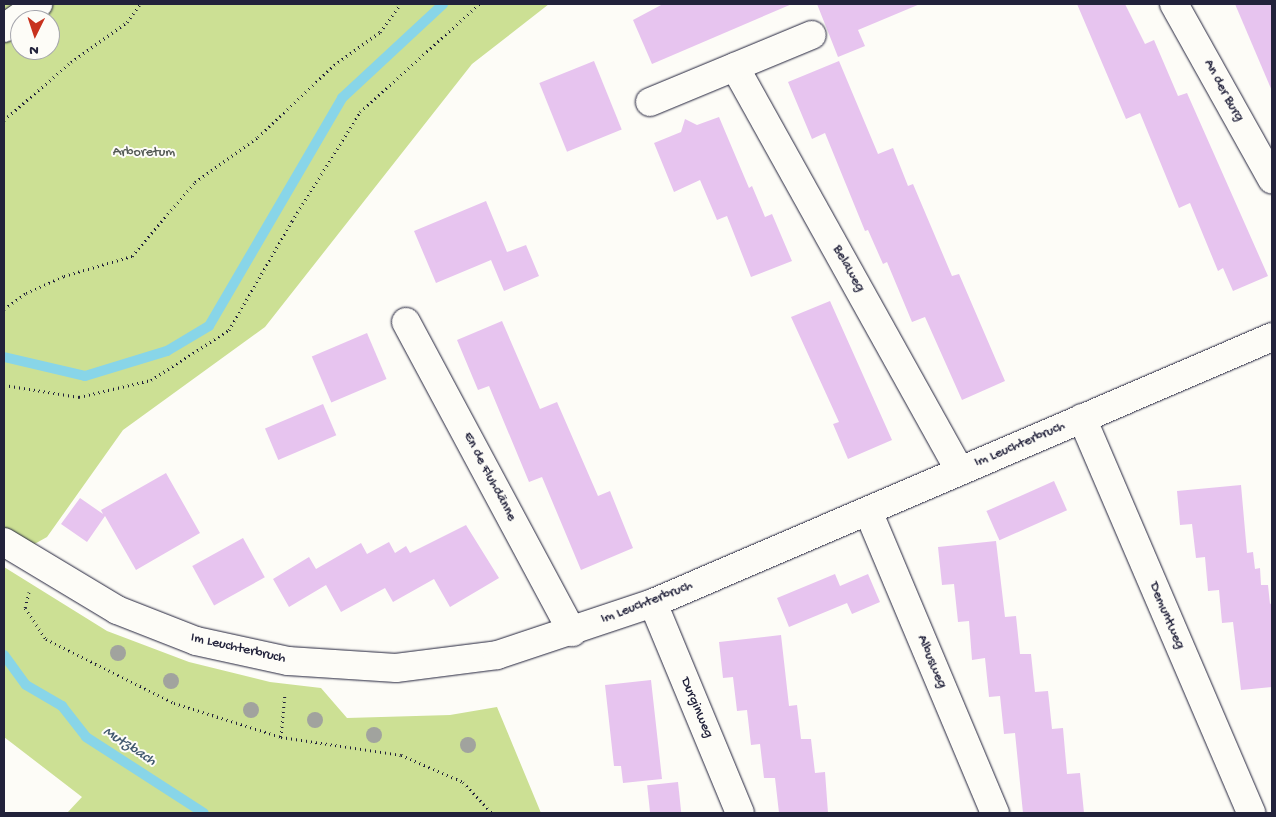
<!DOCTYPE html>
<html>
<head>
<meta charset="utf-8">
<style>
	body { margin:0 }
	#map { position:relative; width:1276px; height:817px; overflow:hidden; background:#fdfcf7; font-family:"Gochi Hand",sans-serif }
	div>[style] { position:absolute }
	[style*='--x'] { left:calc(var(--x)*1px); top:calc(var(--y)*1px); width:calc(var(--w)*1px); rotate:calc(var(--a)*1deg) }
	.green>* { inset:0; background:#cce094 }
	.stream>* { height:10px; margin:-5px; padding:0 5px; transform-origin:5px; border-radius:5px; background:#88d5e8 }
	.building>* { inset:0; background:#e7c4ef; transform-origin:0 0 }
	.path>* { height:3px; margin-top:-1.5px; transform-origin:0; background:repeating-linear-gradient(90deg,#22223b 0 1px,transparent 0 5px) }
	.roads { filter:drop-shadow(0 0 1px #22223b) drop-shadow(0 0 1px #22223b) }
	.minor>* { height:28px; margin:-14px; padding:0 14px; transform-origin:14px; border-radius:14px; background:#fdfcf7 }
	.trees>* { width:16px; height:16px; margin:-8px; border-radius:50%; background:#a1a39e }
	span { translate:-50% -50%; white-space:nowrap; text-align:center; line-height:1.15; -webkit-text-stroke:4px #fdfcf7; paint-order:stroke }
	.street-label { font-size:14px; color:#22223b }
	.park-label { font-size:14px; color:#555b56 }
	.water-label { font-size:15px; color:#41586f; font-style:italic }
	.frame { position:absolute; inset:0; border:5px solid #22223b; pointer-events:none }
	.north { position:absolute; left:10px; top:10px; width:50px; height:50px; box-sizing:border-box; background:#fdfcf7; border:1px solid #a5a5ac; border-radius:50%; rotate:184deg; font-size:14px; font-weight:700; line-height:20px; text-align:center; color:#22223b }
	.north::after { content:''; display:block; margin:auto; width:18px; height:22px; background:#c8321e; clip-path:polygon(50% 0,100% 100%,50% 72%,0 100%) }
</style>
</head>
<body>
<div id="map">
	<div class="green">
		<div style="clip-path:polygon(evenodd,4px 4px,549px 4px,472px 64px,265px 327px,123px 430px,47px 537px,4px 561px,4px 4px,20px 20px,50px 20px,50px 50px,20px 50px,20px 20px)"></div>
		<div style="clip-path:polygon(4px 567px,107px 631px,189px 662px,270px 682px,321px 688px,347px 718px,450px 715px,497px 707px,541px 813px,67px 813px,82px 797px,4px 737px)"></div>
	</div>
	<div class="stream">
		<div style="--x:4;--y:357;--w:83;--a:13.2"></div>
		<div style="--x:85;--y:376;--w:86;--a:-17"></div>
		<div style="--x:167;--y:351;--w:49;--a:-30.8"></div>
		<div style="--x:209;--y:326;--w:264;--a:-59.7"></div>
		<div style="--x:342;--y:98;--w:138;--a:-42.9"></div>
		<div style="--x:4;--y:655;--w:37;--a:54"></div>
		<div style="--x:26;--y:685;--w:42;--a:30.3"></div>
		<div style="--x:62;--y:706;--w:39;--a:52"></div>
		<div style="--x:86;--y:737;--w:140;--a:32.8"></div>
	</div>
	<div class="building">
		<div style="clip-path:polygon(663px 4px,792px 4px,652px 64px,633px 20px)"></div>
		<div style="clip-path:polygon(817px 4px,920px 4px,858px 30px,865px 46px,838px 57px)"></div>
		<div style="clip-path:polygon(1077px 4px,1125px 4px,1145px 44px,1154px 40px,1178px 96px,1187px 93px,1268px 276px,1233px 291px,1223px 268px,1218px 271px,1190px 203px,1179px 208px,1140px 113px,1126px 119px)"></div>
		<div style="clip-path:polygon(1235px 4px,1272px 4px,1272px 91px)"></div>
		<div style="left:594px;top:61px;width:74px;height:59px;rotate:68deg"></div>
		<div style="clip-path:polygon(839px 61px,878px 154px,893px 148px,908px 186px,913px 184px,952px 276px,959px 274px,1005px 381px,962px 400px,925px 317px,912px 322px,887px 262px,883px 264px,868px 230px,865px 231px,825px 133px,812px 139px,788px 82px)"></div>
		<div style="clip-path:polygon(719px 117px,749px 188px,752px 186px,765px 217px,772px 214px,792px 261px,751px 277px,727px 216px,717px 220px,700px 180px,674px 192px,654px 143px,681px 132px,685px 119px,697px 125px)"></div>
		<div style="clip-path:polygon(486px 201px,507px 252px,526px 245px,539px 276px,504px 291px,491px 260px,436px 283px,414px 231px)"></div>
		<div style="clip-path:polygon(830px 301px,892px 440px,848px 459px,833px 424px,839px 422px,791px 317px)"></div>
		<div style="clip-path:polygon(502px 321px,540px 409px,557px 402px,598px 496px,610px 491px,633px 548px,581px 570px,542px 477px,529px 482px,489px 386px,478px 390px,457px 340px)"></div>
		<div style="left:367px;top:333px;width:50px;height:60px;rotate:67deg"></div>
		<div style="left:323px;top:404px;width:34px;height:63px;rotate:67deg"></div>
		<div style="clip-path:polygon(166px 473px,200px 533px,136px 570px,105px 516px,87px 542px,61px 524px,80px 498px,103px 514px,101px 510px)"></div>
		<div style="left:1054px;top:481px;width:32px;height:74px;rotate:66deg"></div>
		<div style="clip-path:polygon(1241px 485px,1247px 553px,1253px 552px,1255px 569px,1260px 568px,1261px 585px,1268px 585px,1270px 604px,1272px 603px,1272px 687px,1241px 690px,1233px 622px,1222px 623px,1219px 590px,1208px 591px,1205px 557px,1196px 558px,1192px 524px,1180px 525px,1177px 491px)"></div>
		<div style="clip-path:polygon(466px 525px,499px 578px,450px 607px,434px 579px,393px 602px,385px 588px,341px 612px,326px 585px,289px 607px,273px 579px,309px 557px,316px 569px,361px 543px,367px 554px,389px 542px,395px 553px,406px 546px,410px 553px)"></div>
		<div style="left:243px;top:538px;width:45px;height:58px;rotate:61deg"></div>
		<div style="clip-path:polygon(996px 541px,1005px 617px,1016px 616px,1020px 654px,1031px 654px,1035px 692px,1048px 691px,1052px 729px,1063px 728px,1067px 774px,1080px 773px,1084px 813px,1023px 813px,1015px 733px,1004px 734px,1000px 696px,989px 697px,985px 658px,972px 660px,969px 621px,958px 622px,954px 584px,942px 585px,938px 547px)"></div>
		<div style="clip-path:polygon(835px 574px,840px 586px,868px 574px,880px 602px,852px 614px,847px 603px,789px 627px,777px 598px)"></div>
		<div style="clip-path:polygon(781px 635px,789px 706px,797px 705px,801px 739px,811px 739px,815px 773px,825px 772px,828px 813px,779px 813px,775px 778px,764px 778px,760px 744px,751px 745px,747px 710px,737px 711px,733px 677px,723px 678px,719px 642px)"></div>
		<div style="clip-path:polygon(651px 680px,662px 779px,623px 783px,621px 766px,614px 766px,605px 685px)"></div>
		<div style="left:678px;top:782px;width:31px;height:31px;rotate:84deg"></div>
	</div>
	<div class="path">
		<div style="--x:4;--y:120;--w:89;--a:-40.9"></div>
		<div style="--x:71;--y:62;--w:69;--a:-35.5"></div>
		<div style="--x:127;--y:22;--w:22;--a:-54"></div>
		<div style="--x:4;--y:309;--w:27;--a:-36"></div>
		<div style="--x:26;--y:293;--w:42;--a:-24.1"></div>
		<div style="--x:64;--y:276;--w:71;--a:-16.4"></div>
		<div style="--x:132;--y:256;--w:97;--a:-49.6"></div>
		<div style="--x:195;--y:182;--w:77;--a:-35.5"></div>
		<div style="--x:258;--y:137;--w:105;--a:-43.5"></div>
		<div style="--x:334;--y:65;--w:57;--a:-35.7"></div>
		<div style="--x:380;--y:32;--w:34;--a:-54"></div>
		<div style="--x:4;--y:385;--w:76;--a:9.1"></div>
		<div style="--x:79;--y:397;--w:74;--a:-13.3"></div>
		<div style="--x:151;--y:380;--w:93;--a:-32.7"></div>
		<div style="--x:229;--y:330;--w:126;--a:-60"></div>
		<div style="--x:292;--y:221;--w:128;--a:-58"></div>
		<div style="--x:360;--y:112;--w:161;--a:-42.2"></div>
		<div style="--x:29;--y:592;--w:16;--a:104"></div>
		<div style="--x:25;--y:608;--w:37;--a:56"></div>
		<div style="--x:46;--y:639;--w:143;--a:26.6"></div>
		<div style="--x:174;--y:703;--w:112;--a:17.6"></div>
		<div style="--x:281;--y:737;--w:121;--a:8.5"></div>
		<div style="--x:401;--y:755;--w:68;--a:23.5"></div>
		<div style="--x:463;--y:782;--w:42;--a:46.9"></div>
		<div style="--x:281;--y:737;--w:44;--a:-84.8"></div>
	</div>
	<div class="roads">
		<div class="minor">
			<div style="--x:1174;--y:4;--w:201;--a:60.8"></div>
			<div style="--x:4;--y:28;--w:42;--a:-35.2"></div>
			<div style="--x:735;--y:67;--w:462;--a:60.9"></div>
			<div style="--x:650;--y:102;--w:175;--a:-22.5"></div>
			<div style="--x:406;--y:322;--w:352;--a:61.8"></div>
			<div style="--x:1082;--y:418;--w:430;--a:66.8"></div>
			<div style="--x:868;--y:511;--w:328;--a:67.2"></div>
			<div style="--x:4;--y:542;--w:132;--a:31"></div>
			<div style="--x:117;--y:610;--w:85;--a:21.4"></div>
			<div style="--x:196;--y:641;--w:94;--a:12.3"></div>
			<div style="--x:288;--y:661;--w:108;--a:3.7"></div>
			<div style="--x:396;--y:668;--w:102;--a:-7.3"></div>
			<div style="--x:497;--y:655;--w:164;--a:-18.4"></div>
			<div style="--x:653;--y:603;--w:674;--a:-23.25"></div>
			<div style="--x:653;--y:603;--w:227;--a:67.5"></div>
		</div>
	</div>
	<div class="trees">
		<div style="left:118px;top:653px"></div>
		<div style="left:171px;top:681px"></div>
		<div style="left:251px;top:710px"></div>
		<div style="left:315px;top:720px"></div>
		<div style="left:374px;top:735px"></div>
		<div style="left:468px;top:745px"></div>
	</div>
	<div class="street-label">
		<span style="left:1223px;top:91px;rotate:61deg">An der Burg</span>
		<span style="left:848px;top:269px;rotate:61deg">Belaweg</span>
		<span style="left:1020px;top:445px;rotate:-23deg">Im Leuchterbruch</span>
		<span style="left:489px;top:477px;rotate:62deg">En de Fluhdänne</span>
		<span style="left:647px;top:603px;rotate:-21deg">Im Leuchterbruch</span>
		<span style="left:1166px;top:616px;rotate:67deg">Demuntweg</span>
		<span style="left:238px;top:649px;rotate:13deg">Im Leuchterbruch</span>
		<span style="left:931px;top:662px;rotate:67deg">Albusweg</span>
		<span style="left:696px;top:708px;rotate:67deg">Durginweg</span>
	</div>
	<div class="park-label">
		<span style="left:144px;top:153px">Arboretum</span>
	</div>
	<div class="water-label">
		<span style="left:129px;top:747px;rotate:33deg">Mutzbach</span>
	</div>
	<div class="frame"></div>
	<div class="north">N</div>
</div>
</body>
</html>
